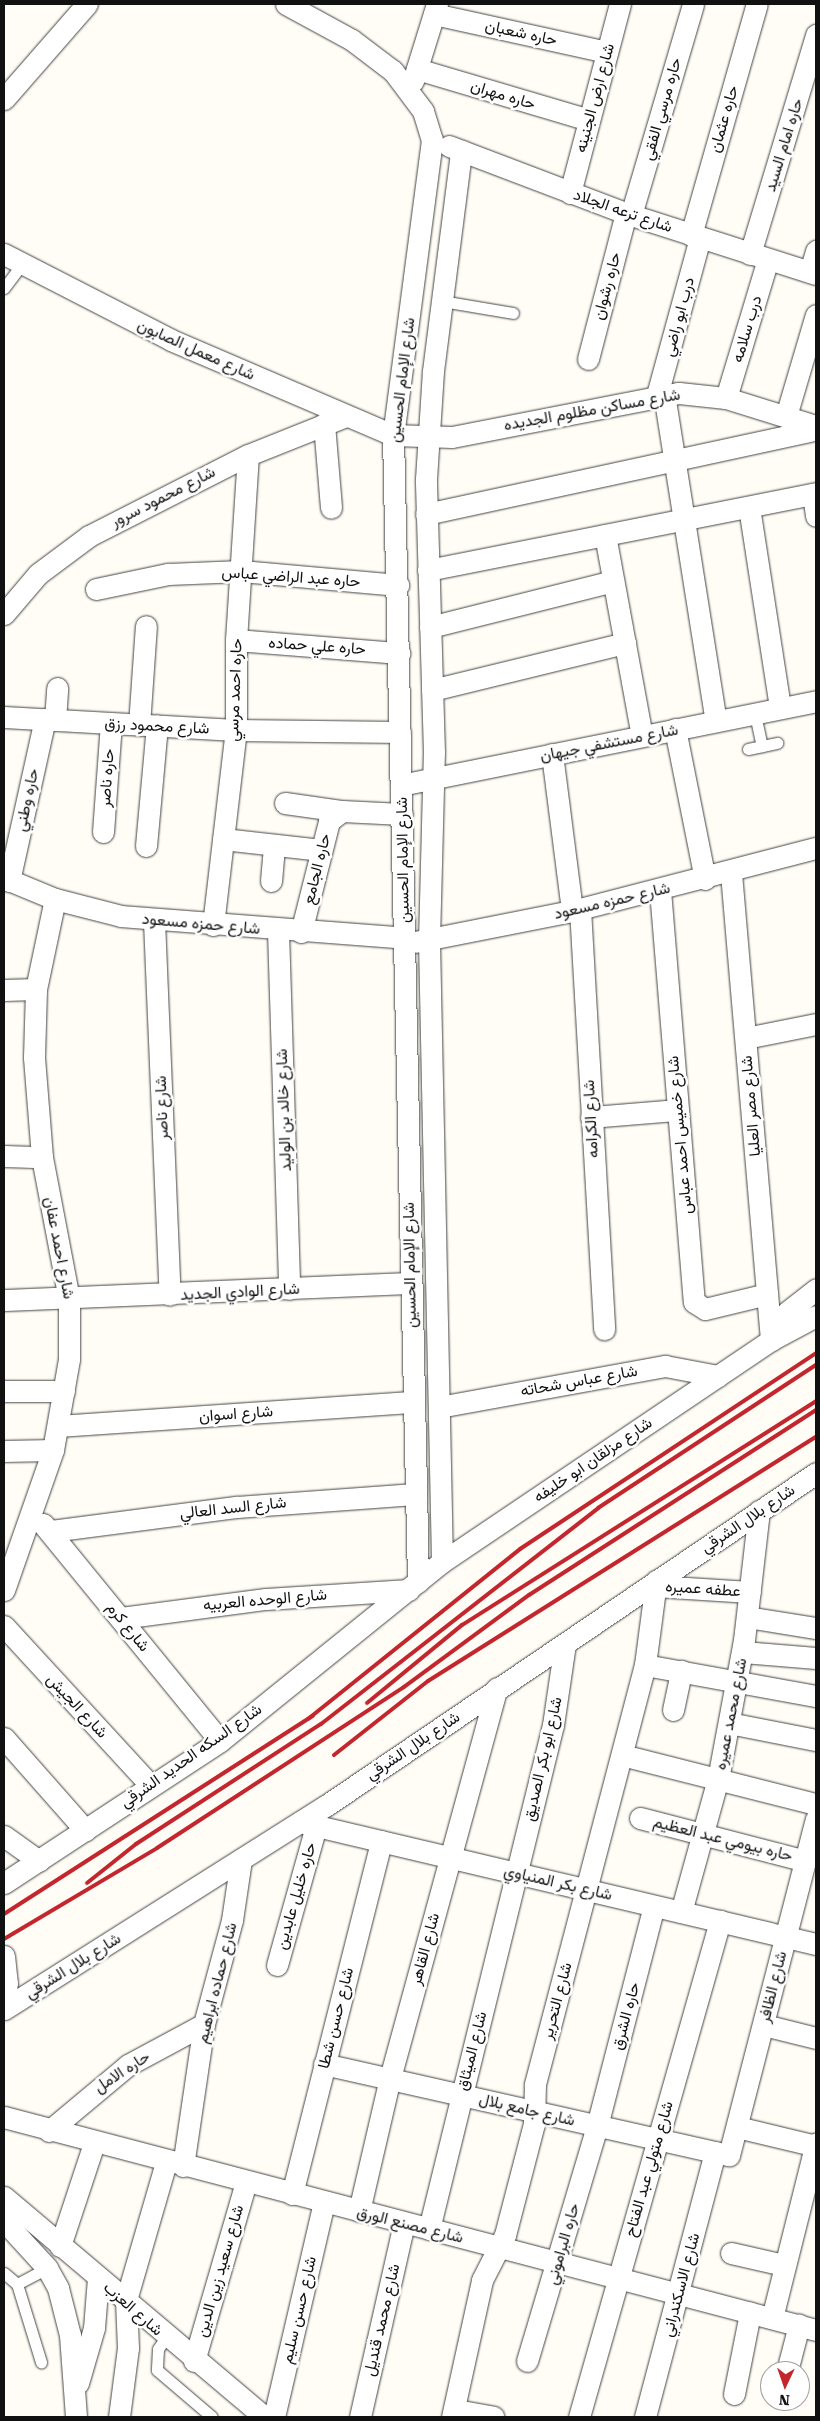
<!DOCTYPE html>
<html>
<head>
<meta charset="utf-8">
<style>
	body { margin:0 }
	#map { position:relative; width:820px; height:2421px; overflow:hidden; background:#fffdf5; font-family:"Roboto Serif",Vazirmatn,serif }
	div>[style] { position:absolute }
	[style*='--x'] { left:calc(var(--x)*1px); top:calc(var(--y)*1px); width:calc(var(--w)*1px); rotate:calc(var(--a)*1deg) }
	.roads { filter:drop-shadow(0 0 1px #444) drop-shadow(0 0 1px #444) }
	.lane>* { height:11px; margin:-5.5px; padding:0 5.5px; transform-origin:5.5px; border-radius:5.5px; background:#fff }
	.street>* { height:21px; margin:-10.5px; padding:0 10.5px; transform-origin:10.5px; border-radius:10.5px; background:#fff }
	.rail>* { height:4px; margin:-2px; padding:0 2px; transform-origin:2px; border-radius:2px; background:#c4262e }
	span { translate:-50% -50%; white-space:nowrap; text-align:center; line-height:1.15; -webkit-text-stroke:5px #fff; paint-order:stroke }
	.street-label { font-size:16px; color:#111 }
	.frame { position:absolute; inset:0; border:5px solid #111; pointer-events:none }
	.north { position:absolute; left:760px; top:2361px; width:50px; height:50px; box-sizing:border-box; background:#fff; border:1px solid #a0a0a0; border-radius:50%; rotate:183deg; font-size:14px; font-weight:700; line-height:20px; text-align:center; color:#111 }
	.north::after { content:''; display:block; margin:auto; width:18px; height:22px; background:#c4262e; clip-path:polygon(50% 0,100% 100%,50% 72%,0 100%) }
</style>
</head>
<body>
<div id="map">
	<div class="roads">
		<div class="lane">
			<div style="--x:4;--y:288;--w:30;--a:-53"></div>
			<div style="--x:442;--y:301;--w:72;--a:9.6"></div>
			<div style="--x:755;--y:714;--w:33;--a:78"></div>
			<div style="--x:748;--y:749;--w:30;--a:-12"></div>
			<div style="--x:4;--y:2273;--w:17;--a:40"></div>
			<div style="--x:17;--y:2284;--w:82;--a:72.9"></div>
			<div style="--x:17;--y:2284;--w:34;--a:-28"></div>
			<div style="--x:166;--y:2337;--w:14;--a:124"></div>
			<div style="--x:158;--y:2349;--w:21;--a:93"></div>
			<div style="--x:157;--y:2370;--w:72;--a:40.5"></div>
		</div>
		<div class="street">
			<div style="--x:286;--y:4;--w:75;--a:28.6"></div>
			<div style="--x:352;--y:40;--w:51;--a:37.1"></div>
			<div style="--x:393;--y:71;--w:50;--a:53.1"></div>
			<div style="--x:423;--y:111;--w:30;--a:73"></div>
			<div style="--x:432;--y:140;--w:298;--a:97.5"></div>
			<div style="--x:393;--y:435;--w:1147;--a:88.75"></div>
			<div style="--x:434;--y:14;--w:177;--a:12.4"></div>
			<div style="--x:417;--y:69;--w:179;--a:16.5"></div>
			<div style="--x:413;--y:81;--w:81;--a:-72.7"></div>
			<div style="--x:4;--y:99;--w:126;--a:-48.9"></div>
			<div style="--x:449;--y:146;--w:195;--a:20.8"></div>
			<div style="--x:631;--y:215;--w:194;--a:17.7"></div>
			<div style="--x:570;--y:193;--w:196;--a:-75.2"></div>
			<div style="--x:631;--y:215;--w:220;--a:-73.6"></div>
			<div style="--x:691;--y:235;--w:240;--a:-74.1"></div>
			<div style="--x:4;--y:254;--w:188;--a:27.2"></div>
			<div style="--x:171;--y:340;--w:241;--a:23.2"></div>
			<div style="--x:393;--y:435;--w:59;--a:1.9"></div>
			<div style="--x:452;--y:437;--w:231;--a:-11"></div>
			<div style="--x:679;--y:393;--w:47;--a:6.1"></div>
			<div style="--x:726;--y:398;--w:94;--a:17.3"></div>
			<div style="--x:750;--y:254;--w:229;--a:-73.2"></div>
			<div style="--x:810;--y:272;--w:22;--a:-74"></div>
			<div style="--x:588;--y:359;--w:151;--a:-75.4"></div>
			<div style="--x:664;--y:394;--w:331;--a:81"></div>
			<div style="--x:657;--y:395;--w:163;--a:-74.7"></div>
			<div style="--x:726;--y:398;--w:145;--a:-73.2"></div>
			<div style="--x:786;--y:416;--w:105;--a:-73.5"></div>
			<div style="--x:324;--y:424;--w:84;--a:85.2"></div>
			<div style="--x:813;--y:494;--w:22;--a:82"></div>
			<div style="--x:749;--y:507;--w:203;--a:81.2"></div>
			<div style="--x:426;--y:514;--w:399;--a:-12.2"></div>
			<div style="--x:605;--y:535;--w:204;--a:79.6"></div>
			<div style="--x:428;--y:570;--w:396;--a:-11.2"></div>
			<div style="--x:96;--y:589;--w:74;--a:-11.8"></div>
			<div style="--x:168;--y:574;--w:73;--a:-2.4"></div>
			<div style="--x:241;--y:571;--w:158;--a:5.1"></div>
			<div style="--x:4;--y:614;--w:52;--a:-49.6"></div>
			<div style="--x:38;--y:574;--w:64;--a:-36.7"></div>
			<div style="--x:89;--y:536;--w:178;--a:-27"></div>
			<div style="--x:248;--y:455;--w:105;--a:-21.7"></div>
			<div style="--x:430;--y:627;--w:189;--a:-14.1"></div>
			<div style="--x:236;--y:640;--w:164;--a:4.6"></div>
			<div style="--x:432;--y:690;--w:199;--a:-13.7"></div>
			<div style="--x:4;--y:717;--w:232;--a:3.2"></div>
			<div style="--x:236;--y:730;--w:164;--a:0.7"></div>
			<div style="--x:55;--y:720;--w:32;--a:-86"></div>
			<div style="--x:139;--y:725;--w:99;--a:-86"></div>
			<div style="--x:675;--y:729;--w:153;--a:78.7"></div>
			<div style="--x:552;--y:754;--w:158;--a:82.7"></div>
			<div style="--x:401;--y:785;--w:423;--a:-11.4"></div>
			<div style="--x:285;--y:803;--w:58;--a:8"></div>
			<div style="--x:103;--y:832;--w:109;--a:-85.8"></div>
			<div style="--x:223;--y:839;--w:99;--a:6.4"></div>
			<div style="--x:146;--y:846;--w:121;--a:-84.8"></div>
			<div style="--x:731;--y:873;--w:469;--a:85.1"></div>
			<div style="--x:4;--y:878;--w:55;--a:22.4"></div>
			<div style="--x:55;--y:899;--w:68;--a:14.4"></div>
			<div style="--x:121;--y:916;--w:284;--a:4.4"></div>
			<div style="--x:9;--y:881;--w:166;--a:-77.5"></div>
			<div style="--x:271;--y:881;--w:36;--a:-85"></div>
			<div style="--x:660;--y:890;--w:413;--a:85.3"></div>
			<div style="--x:694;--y:1302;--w:13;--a:32"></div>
			<div style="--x:705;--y:1309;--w:64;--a:-13.6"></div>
			<div style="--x:580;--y:909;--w:421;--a:86.7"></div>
			<div style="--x:154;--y:921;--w:374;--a:87.6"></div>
			<div style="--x:213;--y:925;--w:196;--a:-83.3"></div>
			<div style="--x:236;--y:730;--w:90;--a:-90"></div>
			<div style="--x:236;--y:640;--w:185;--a:-86.3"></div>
			<div style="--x:278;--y:931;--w:358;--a:88.2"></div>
			<div style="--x:301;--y:932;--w:114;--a:-75.8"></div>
			<div style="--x:329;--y:821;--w:16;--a:-38"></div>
			<div style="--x:342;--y:811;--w:60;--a:2.9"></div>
			<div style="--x:415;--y:942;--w:160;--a:-11.2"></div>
			<div style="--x:572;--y:911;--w:252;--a:-14.5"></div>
			<div style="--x:4;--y:990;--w:32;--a:-2"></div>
			<div style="--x:746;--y:1038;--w:71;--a:-11.3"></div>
			<div style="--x:591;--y:1117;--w:86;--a:-4.7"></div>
			<div style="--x:4;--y:1156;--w:38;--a:2"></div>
			<div style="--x:4;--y:1300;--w:406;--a:-2.4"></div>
			<div style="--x:771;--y:1340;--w:32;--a:-60"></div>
			<div style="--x:787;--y:1312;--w:37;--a:-38"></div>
			<div style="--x:4;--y:1391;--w:60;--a:0"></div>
			<div style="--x:439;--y:1407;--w:230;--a:-10.3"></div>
			<div style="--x:665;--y:1366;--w:54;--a:10.7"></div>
			<div style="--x:58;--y:1426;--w:357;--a:-3.9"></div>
			<div style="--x:4;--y:1451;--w:49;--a:-1.2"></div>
			<div style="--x:43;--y:1524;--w:280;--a:50.8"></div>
			<div style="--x:51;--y:1531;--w:188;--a:-7.4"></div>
			<div style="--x:237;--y:1507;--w:178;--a:-4.2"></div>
			<div style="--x:442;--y:1562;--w:622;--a:-91.2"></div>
			<div style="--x:429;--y:940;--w:187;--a:-88.5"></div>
			<div style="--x:434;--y:753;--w:274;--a:-91.7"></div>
			<div style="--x:426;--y:479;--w:108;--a:-86.3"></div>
			<div style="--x:433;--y:371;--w:222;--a:-82.7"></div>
			<div style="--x:655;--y:1586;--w:95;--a:3.6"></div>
			<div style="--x:4;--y:1590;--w:148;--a:-70.7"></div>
			<div style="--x:53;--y:1450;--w:92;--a:-80"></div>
			<div style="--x:69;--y:1359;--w:60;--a:-90"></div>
			<div style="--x:69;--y:1299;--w:145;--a:-100.8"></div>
			<div style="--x:42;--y:1157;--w:100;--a:-94.6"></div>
			<div style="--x:34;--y:1057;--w:68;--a:-88.3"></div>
			<div style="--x:36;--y:989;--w:92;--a:-78.1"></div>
			<div style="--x:747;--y:1617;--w:70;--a:9.1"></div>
			<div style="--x:121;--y:1618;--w:146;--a:-7.5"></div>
			<div style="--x:266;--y:1599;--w:143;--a:-3.6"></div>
			<div style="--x:4;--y:1626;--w:217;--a:47.4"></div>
			<div style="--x:743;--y:1652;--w:73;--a:4.7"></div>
			<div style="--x:645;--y:1665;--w:174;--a:10.3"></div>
			<div style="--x:673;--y:1710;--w:40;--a:-78"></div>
			<div style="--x:729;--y:1723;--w:89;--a:11.1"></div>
			<div style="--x:4;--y:1738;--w:123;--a:48.6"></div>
			<div style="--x:622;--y:1755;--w:200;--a:14.2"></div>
			<div style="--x:640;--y:1818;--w:171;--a:14.5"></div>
			<div style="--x:300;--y:1822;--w:530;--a:13.3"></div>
			<div style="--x:4;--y:1836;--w:43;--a:35.5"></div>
			<div style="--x:4;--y:1883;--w:258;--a:-33.3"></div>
			<div style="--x:220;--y:1741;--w:285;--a:-38.9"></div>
			<div style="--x:442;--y:1562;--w:397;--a:-34"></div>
			<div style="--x:771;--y:1340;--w:51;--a:-28.1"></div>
			<div style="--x:681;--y:1912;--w:138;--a:-74.5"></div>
			<div style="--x:718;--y:1779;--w:141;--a:-79.4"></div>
			<div style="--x:744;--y:1640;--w:130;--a:-83.4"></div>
			<div style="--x:4;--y:1956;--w:27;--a:84"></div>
			<div style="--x:7;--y:1983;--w:17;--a:100"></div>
			<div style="--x:277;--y:1965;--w:144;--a:-74.3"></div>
			<div style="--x:4;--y:2009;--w:382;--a:-32.3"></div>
			<div style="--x:327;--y:1805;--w:591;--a:-34.17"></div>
			<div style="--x:764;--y:2025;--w:54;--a:14"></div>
			<div style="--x:324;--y:2064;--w:415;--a:12.7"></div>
			<div style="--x:729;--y:2155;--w:347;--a:-75.5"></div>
			<div style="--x:4;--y:2117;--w:839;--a:14.7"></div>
			<div style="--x:737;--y:2127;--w:81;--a:13.5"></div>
			<div style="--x:49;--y:2131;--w:103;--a:-39.9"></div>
			<div style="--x:128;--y:2065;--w:86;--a:-28.3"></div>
			<div style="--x:183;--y:2166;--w:144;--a:-81.6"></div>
			<div style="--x:204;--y:2024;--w:108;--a:-74.9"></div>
			<div style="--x:232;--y:1920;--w:61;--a:-81.5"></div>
			<div style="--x:292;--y:2194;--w:364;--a:-75.8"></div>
			<div style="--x:4;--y:2197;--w:341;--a:40.2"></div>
			<div style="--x:359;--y:2211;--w:137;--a:-76.9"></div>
			<div style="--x:390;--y:2078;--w:404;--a:-74.7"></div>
			<div style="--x:4;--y:2221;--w:64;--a:47.5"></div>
			<div style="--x:47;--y:2268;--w:23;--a:61"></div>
			<div style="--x:58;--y:2288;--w:49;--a:75.7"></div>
			<div style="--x:70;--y:2335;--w:82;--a:85.8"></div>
			<div style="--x:429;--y:2229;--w:519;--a:-76.18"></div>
			<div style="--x:553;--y:1725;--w:82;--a:-81.6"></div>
			<div style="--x:60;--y:2246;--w:108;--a:-71.7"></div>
			<div style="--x:731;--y:2253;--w:54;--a:12.8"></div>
			<div style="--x:772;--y:2318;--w:180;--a:-75.9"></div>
			<div style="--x:194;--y:2361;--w:186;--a:-73.8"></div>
			<div style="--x:527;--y:2361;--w:245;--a:-73.4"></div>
			<div style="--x:597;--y:2126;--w:227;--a:-75.5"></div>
			<div style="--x:787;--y:2371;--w:48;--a:-75.4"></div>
			<div style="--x:78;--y:2383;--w:57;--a:-73.8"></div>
			<div style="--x:94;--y:2328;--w:50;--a:-85.4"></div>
			<div style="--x:734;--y:2394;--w:83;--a:-78.8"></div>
			<div style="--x:455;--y:2410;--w:39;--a:10"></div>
			<div style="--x:119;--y:2417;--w:70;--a:-82.6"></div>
			<div style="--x:128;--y:2348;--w:48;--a:-92.4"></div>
			<div style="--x:126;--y:2300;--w:144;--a:-73.8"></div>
			<div style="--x:274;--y:2417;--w:221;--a:-76.9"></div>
			<div style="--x:360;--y:2417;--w:199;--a:-77.2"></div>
			<div style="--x:452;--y:2417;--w:140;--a:-77.6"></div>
			<div style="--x:482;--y:2280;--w:51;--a:-62.9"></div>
			<div style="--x:505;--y:2235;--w:115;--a:-75.4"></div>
			<div style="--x:534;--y:2124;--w:40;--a:-88.6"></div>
			<div style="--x:535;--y:2084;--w:433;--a:-75.3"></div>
			<div style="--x:645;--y:1665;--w:85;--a:-82.5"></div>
			<div style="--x:579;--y:2417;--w:516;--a:-74.13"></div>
			<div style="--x:645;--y:2417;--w:274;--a:-75.2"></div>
		</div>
	</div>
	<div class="rail">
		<div style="--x:367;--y:1703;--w:123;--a:-39.4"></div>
		<div style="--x:462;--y:1625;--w:419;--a:-32.3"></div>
		<div style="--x:308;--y:1719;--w:272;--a:-38.7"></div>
		<div style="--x:520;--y:1549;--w:355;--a:-33.5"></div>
		<div style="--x:334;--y:1755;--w:120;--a:-38.2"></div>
		<div style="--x:428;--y:1681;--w:458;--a:-32.2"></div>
		<div style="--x:87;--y:1883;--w:63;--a:-38.5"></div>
		<div style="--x:136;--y:1844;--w:221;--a:-33"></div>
		<div style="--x:321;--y:1724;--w:351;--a:-37.9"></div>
		<div style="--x:598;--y:1508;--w:261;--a:-33.3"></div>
		<div style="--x:4;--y:1914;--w:367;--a:-32.7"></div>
		<div style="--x:4;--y:1939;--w:178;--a:-30.7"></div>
		<div style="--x:157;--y:1848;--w:295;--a:-33.1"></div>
		<div style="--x:404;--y:1687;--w:155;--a:-36.4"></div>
		<div style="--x:529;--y:1595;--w:341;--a:-32.8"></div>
	</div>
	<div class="street-label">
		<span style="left:521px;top:33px;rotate:12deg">حاره شعبان</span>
		<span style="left:503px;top:95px;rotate:17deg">حاره مهران</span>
		<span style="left:595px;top:98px;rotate:-75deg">شارع ارض الجنينه</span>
		<span style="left:662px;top:109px;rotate:-74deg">حاره مرسي الفقي</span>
		<span style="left:724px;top:119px;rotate:-74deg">حاره عثمان</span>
		<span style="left:784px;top:145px;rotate:-73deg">حاره امام السيد</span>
		<span style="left:623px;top:211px;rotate:19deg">شارع ترعه الجلاد</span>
		<span style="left:607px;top:286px;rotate:-75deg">حاره رشوان</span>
		<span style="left:679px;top:317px;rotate:-75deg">درب ابو راضي</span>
		<span style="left:747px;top:329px;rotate:-73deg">درب سلامه</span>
		<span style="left:196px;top:350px;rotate:24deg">شارع معمل الصابون</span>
		<span style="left:402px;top:380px;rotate:-83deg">شارع الإمام الحسين</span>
		<span style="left:592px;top:410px;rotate:-10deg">شارع مساكن مظلوم الجديده</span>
		<span style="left:163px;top:497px;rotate:-27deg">شارع محمود سرور</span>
		<span style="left:291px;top:577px;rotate:4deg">حاره عبد الراضي عباس</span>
		<span style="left:317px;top:646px;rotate:4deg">حاره علي حماده</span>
		<span style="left:235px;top:690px;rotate:-88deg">حاره احمد مرسي</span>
		<span style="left:157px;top:726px;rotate:3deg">شارع محمود رزق</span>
		<span style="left:609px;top:743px;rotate:-11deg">شارع مستشفي جيهان</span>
		<span style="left:107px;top:778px;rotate:-86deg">حاره ناصر</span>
		<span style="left:27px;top:800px;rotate:-78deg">حاره وطني</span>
		<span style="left:403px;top:860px;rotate:-91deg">شارع الإمام الحسين</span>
		<span style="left:317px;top:869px;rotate:-76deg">حاره الجامع</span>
		<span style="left:612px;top:901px;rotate:-13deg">شارع حمزه مسعود</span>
		<span style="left:201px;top:924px;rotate:5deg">شارع حمزه مسعود</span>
		<span style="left:751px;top:1106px;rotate:-95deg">شارع مصر العليا</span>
		<span style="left:162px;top:1108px;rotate:-92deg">شارع ناصر</span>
		<span style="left:284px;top:1110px;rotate:-92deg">شارع خالد بن الوليد</span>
		<span style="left:591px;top:1119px;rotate:-93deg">شارع الكرامه</span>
		<span style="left:680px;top:1135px;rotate:-95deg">شارع خميس احمد عباس</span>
		<span style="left:59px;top:1248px;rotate:79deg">شارع احمد عفان</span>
		<span style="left:410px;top:1265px;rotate:-91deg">شارع الإمام الحسين</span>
		<span style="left:240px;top:1292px;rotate:-3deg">شارع الوادي الجديد</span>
		<span style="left:579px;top:1381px;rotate:-10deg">شارع عباس شحاته</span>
		<span style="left:236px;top:1414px;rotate:-4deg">شارع اسوان</span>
		<span style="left:593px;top:1460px;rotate:-34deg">شارع مزلقان ابو خليفه</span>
		<span style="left:233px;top:1508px;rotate:-6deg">شارع السد العالي</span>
		<span style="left:748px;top:1519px;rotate:-34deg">شارع بلال الشرقي</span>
		<span style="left:703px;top:1589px;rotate:4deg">عطفه عميره</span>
		<span style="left:265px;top:1600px;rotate:-5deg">شارع الوحده العربيه</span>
		<span style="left:128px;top:1627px;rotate:51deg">شارع كرم</span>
		<span style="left:77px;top:1706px;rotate:47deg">شارع الجيش</span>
		<span style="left:731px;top:1714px;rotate:-79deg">شارع محمد عميره</span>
		<span style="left:413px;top:1746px;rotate:-34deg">شارع بلال الشرقي</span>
		<span style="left:191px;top:1756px;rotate:-35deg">شارع السكه الحديد الشرقي</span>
		<span style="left:543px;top:1759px;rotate:-77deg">شارع ابو بكر الصديق</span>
		<span style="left:723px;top:1839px;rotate:14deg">حاره بيومي عبد العظيم</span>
		<span style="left:558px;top:1883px;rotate:13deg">شارع بكر المنياوي</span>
		<span style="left:296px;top:1896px;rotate:-74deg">حاره خليل عابدين</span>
		<span style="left:425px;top:1949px;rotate:-75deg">شارع القاهر</span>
		<span style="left:73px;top:1966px;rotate:-32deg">شارع بلال الشرقي</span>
		<span style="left:217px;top:1983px;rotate:-76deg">شارع حماده ابراهيم</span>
		<span style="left:773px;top:1987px;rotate:-76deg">شارع الظافر</span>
		<span style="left:557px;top:2001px;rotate:-75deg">شارع التحرير</span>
		<span style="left:626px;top:2016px;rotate:-75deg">حاره الشرق</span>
		<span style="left:336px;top:2018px;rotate:-76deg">شارع حسن شطا</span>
		<span style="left:472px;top:2051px;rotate:-76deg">شارع الميثاق</span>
		<span style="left:122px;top:2072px;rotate:-33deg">حاره الامل</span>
		<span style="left:527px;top:2110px;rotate:13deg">شارع جامع بلال</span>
		<span style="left:649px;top:2169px;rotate:-74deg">شارع متولي عبد الفتاح</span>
		<span style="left:410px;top:2225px;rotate:14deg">شارع مصنع الورق</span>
		<span style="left:563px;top:2244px;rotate:-74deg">حاره البراموني</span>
		<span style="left:220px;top:2271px;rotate:-74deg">شارع سعيد زين الدين</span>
		<span style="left:681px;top:2285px;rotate:-75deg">شارع الاسكندراني</span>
		<span style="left:133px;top:2309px;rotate:41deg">شارع العزب</span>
		<span style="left:299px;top:2310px;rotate:-77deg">شارع حسن سليم</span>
		<span style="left:382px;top:2320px;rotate:-77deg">شارع محمد قنديل</span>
	</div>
	<div class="frame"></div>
	<div class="north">N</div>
</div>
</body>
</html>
